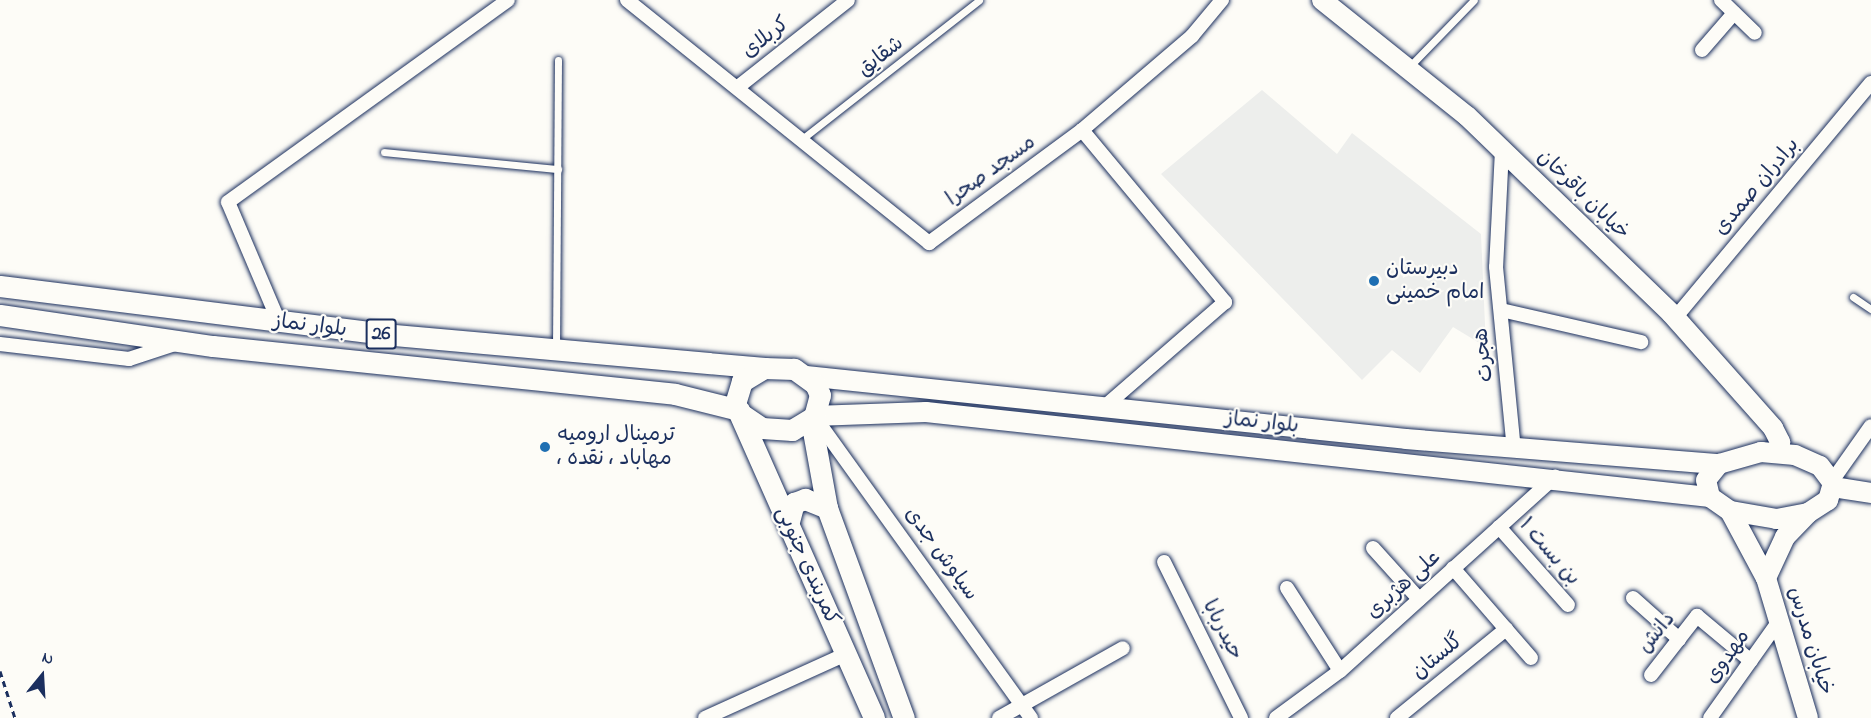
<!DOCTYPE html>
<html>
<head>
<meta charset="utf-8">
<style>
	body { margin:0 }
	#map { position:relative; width:1871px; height:718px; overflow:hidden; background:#fdfcf7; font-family:"Indie Flower","Playpen Sans Arabic",sans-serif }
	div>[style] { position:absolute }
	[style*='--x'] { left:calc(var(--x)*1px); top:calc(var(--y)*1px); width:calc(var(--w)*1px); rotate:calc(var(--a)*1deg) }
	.built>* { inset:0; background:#edeeec }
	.path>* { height:3px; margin-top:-1.5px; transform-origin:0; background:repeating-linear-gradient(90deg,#1b2f5e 0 6px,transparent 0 10.5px) }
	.roads { filter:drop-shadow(0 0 2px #1b2f5e) drop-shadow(0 0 2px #1b2f5e) }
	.lane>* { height:7px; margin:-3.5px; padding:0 3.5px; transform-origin:3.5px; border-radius:3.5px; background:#fdfcf7 }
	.street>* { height:14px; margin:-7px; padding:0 7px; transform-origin:7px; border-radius:7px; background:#fdfcf7 }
	.secondary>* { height:20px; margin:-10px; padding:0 10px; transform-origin:10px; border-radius:10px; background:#fdfcf7 }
	.primary>* { height:21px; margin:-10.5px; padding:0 10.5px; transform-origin:10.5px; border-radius:10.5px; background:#fdfcf7 }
	.dots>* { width:16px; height:16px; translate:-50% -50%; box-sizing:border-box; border:3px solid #fdfcf7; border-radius:50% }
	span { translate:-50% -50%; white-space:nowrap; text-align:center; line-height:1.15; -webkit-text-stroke:4.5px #fdfcf7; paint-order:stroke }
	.shield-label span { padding:2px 4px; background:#fdfcf7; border:2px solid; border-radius:4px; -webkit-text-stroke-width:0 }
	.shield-label { font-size:20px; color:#1b2f5e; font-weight:700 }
	.street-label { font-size:21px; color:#1b2f5e }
	.poi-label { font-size:21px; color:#1b2f5e }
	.left { translate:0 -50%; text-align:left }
	.north { position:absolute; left:12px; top:646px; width:60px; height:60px; -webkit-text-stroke:4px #fdfcf7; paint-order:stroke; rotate:18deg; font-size:16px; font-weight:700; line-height:24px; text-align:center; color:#1b2f5e }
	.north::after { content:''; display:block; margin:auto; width:21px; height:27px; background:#1b2f5e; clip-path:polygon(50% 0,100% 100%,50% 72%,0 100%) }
</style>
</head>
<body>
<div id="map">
	<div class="built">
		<div style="clip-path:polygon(1262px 90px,1337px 154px,1352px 133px,1481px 234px,1486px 347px,1453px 327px,1420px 373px,1392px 350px,1362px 380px,1161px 174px)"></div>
	</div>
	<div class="path">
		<div style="--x:0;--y:671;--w:49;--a:72.3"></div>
	</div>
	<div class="roads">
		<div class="lane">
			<div style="--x:1409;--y:67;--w:93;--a:-45.9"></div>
			<div style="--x:802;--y:139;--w:225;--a:-38.1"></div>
			<div style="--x:384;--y:152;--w:175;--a:5.6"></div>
			<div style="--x:1853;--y:297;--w:22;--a:34"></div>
			<div style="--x:556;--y:348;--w:288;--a:-89.6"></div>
		</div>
		<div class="street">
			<div style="--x:627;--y:0;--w:388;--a:38.8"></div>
			<div style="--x:929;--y:243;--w:190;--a:-36.4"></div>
			<div style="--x:1082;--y:130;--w:224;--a:50.3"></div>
			<div style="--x:1225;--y:302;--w:160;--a:139"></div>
			<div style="--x:1721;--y:0;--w:47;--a:44.1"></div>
			<div style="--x:1702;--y:50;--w:49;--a:-49.1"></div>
			<div style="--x:738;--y:87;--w:140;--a:-38.3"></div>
			<div style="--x:1082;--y:130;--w:145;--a:-40.5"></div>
			<div style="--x:1192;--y:36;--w:47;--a:-50.2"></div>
			<div style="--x:1502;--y:150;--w:117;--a:92.9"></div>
			<div style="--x:1496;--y:267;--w:183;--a:84.4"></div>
			<div style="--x:1501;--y:310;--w:144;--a:12.9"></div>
			<div style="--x:1675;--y:318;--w:306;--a:-50.2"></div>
			<div style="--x:279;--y:322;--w:130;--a:-113"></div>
			<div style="--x:228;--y:202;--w:345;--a:-35.8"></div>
			<div style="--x:0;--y:344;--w:130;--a:6.6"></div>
			<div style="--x:129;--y:359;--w:48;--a:-18.1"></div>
			<div style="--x:814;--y:416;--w:372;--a:54.3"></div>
			<div style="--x:1832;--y:481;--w:67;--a:-54.7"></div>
			<div style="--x:1499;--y:527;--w:104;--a:48.5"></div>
			<div style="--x:1373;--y:548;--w:69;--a:48"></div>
			<div style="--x:1164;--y:562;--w:174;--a:63.7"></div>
			<div style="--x:1453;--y:568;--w:119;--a:49.1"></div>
			<div style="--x:1287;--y:588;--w:98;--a:57.4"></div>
			<div style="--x:1633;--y:598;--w:62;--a:41.7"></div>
			<div style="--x:1651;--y:675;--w:75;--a:-52.1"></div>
			<div style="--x:1697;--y:616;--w:70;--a:39.8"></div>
			<div style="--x:705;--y:718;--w:155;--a:-24.4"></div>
			<div style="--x:999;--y:718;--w:142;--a:-29.4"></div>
			<div style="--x:1276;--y:718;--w:79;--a:-36.3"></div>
			<div style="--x:1340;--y:671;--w:290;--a:-42.1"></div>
			<div style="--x:1397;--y:718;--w:141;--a:-39.2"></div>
			<div style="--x:1710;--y:718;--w:119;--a:-54.6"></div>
		</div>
		<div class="secondary">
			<div style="--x:1322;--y:0;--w:186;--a:38.7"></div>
			<div style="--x:1467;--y:116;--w:284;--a:44"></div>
			<div style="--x:1671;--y:313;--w:154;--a:48.4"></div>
			<div style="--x:1773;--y:428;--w:16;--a:63"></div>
			<div style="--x:1780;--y:442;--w:10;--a:101"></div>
			<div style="--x:806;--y:376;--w:603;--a:5.99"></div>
			<div style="--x:1406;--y:439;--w:314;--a:4.6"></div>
			<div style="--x:814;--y:416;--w:112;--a:-2"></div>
			<div style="--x:926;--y:412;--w:789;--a:6.19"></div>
			<div style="--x:1761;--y:452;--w:34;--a:5"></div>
			<div style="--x:1795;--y:455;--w:27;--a:24"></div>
			<div style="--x:1820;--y:466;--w:21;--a:53"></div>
			<div style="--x:1833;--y:483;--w:18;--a:106"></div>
			<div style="--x:1828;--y:500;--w:24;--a:147"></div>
			<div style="--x:1808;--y:513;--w:32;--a:169"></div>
			<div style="--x:1777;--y:519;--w:48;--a:-170.3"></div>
			<div style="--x:1730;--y:511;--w:24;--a:-145"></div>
			<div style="--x:1710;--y:497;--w:17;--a:-103"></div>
			<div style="--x:1706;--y:480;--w:21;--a:-51"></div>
			<div style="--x:1719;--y:464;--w:44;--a:-15.9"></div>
			<div style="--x:1833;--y:487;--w:38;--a:9"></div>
			<div style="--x:1730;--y:511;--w:76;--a:61.8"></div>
			<div style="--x:1766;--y:578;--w:146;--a:73.3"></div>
			<div style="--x:1766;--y:578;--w:45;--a:-65.1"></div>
			<div style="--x:1785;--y:537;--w:33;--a:-46"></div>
		</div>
		<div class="primary">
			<div style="--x:0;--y:286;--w:386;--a:7.1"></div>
			<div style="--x:383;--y:334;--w:383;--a:5.1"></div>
			<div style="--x:0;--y:315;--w:215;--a:8.3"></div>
			<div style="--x:213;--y:346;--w:464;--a:5.9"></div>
			<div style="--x:675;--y:394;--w:66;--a:14"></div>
			<div style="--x:741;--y:414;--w:25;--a:34"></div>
			<div style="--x:762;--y:428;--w:30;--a:4"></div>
			<div style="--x:792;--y:430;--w:26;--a:-31"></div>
			<div style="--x:814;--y:417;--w:23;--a:-75"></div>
			<div style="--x:820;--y:395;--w:12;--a:-114"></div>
			<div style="--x:815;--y:384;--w:26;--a:-144"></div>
			<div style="--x:794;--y:369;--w:30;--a:-178"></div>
			<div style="--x:764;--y:368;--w:26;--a:149"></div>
			<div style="--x:742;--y:381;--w:24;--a:107"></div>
			<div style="--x:735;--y:404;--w:343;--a:66.1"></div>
			<div style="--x:811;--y:420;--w:89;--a:79.7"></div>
			<div style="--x:827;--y:508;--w:224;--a:69.9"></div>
			<div style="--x:788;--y:525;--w:23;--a:-75"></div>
			<div style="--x:794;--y:503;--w:12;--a:-20"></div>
			<div style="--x:805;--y:499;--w:24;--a:22"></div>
		</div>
	</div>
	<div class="dots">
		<div style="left:1374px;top:281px;background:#1f6fb2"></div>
		<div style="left:545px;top:447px;background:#1f6fb2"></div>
	</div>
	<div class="shield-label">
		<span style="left:381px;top:334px">26</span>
	</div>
	<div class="street-label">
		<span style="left:766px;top:38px;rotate:-38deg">کربلای</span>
		<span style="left:881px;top:57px;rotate:-38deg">شقایق</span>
		<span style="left:991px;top:171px;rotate:-36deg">مسجد صحرا</span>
		<span style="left:1757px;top:187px;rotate:-50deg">برادران صمدی</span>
		<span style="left:1583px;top:195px;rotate:44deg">خیابان باقرخان</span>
		<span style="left:310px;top:326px;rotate:7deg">بلوار نماز</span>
		<span style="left:1484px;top:355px;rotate:-96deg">هجرت</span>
		<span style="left:1262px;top:423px;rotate:6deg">بلوار نماز</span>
		<span style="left:1549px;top:552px;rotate:49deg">بن بست ۱</span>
		<span style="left:941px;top:554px;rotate:54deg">سیاوش جدی</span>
		<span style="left:807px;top:566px;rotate:66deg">کمربندی جنوبی</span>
		<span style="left:1404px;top:585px;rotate:-42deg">علی هژبری</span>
		<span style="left:1222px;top:630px;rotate:63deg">حیدربابا</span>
		<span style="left:1657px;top:633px;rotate:-51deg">دانش</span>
		<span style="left:1810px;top:641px;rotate:73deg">خیابان مدرس</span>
		<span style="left:1438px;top:657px;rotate:-39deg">گلستان</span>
		<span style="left:1728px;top:657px;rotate:-54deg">مهدوی</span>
	</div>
	<div class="poi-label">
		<span class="left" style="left:1386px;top:281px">دبیرستان<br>امام خمینی</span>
		<span class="left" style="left:557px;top:447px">ترمینال ارومیه<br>، مهاباد ، نقده</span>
	</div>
	<div class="north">N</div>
</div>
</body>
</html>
